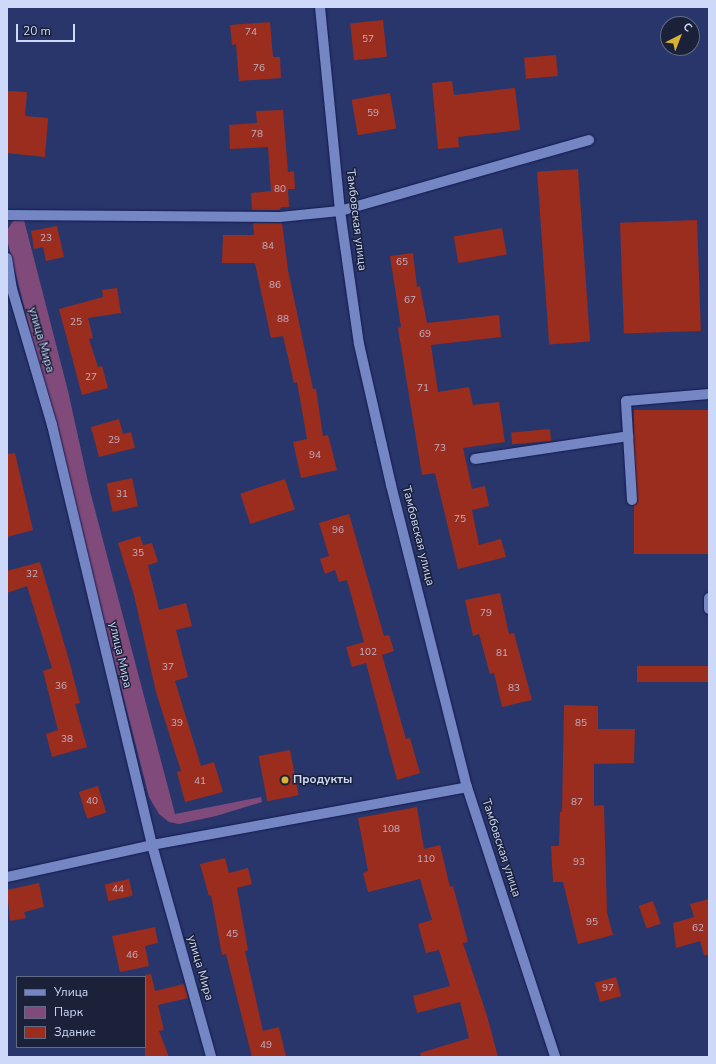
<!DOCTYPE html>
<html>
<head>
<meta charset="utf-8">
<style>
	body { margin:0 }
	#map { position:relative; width:716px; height:1064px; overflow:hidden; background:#29366c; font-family:"Nunito Sans",sans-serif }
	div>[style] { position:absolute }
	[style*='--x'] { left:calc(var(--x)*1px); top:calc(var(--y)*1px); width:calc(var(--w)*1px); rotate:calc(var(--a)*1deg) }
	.green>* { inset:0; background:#804b7a }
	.building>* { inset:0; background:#9a2d1e; transform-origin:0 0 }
	.roads { filter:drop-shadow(0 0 1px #131b4f) drop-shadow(0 0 1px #131b4f) }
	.minor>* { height:10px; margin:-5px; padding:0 5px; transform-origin:5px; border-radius:5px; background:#7486c3 }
	.dots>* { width:11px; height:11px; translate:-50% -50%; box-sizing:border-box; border:2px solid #1a2139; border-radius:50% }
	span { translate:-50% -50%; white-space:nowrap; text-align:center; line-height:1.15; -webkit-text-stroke:3px #1a2139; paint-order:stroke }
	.number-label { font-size:10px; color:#c1aec3 }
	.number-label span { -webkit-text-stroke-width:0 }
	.street-label { font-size:12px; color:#ced9fa }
	.poi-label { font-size:12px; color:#ced9fa; font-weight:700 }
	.left { translate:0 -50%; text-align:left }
	.frame { position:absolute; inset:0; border:8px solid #ced9fa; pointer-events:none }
	.legend { position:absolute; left:16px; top:976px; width:130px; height:72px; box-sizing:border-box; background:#1a2139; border:1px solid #626b86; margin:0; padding:5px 7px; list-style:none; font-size:12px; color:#ced9fa }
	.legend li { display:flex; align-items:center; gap:8px; height:20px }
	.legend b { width:20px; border:1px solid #626b86 }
	.north { position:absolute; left:660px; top:16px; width:40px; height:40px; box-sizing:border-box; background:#1a2139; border:1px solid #626b86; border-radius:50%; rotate:42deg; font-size:11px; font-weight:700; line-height:16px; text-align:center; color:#ced9fa }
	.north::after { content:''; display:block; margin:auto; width:14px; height:18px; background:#dab333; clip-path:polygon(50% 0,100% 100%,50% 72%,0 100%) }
	.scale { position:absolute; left:16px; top:24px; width:59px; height:18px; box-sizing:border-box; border:2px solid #ced9fa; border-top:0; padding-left:5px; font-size:12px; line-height:14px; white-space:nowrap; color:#ced9fa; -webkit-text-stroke:3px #1a2139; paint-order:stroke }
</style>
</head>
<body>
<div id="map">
	<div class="green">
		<div style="clip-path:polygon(24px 220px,68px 391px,90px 491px,175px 814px,261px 797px,262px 802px,216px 816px,179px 824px,169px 822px,159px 814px,149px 797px,8px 243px,8px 229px,13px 221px)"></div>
	</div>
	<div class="building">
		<div style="left:383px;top:20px;width:37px;height:33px;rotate:84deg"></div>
		<div style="clip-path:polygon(270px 22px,273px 57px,280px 57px,281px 78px,239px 81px,236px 44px,232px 45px,230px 25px)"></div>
		<div style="left:556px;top:55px;width:21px;height:32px;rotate:85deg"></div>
		<div style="clip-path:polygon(452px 81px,454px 95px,515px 88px,520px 130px,458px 137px,459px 147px,438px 149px,432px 83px)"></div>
		<div style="clip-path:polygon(7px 91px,27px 92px,25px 116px,48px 118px,45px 157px,7px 153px)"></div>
		<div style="left:390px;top:93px;width:36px;height:39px;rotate:80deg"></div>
		<div style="clip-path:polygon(283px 110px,288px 172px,294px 171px,295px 189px,288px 189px,289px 207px,281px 207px,280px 210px,252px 210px,251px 193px,271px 191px,268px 147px,230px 149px,229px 125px,257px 123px,256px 111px)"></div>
		<div style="left:578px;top:169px;width:173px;height:41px;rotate:86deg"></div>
		<div style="left:697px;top:220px;width:111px;height:77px;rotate:88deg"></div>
		<div style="clip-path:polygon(253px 223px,282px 223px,288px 270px,313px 389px,316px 389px,323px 436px,328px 435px,337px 470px,301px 478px,293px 442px,307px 439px,297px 382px,294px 383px,283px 336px,271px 338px,255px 263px,222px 263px,223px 235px,254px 235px)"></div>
		<div style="clip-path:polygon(57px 226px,64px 257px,46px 261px,43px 247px,34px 249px,31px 231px)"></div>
		<div style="left:502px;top:228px;width:27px;height:49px;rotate:80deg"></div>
		<div style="clip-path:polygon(413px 253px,417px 287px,420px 286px,427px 323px,499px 315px,501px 337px,431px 345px,438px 392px,469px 387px,473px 405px,499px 402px,505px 442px,463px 448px,472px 489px,485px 486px,489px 506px,472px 510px,479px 545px,501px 539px,506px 557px,458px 569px,435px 473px,422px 475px,398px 328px,401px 327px,390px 256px)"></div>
		<div style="clip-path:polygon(117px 288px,121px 313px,88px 318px,93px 338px,89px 339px,98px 367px,102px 366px,108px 388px,82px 395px,59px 309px,103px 297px,102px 290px)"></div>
		<div style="left:709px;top:410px;width:144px;height:75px;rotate:90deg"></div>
		<div style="clip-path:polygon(119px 419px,123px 434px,131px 432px,135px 448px,99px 457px,91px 427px)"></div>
		<div style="left:550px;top:429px;width:12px;height:39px;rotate:85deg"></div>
		<div style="clip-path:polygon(15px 453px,33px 530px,7px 537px,7px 454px)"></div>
		<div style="left:132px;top:478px;width:29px;height:26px;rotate:78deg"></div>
		<div style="left:285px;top:479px;width:32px;height:47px;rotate:72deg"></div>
		<div style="clip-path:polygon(349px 514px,384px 636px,389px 635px,394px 651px,382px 655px,406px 739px,410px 738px,420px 773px,397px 780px,366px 663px,352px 667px,346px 647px,364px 642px,347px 580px,339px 582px,335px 570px,325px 574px,320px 559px,329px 556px,319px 523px)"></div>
		<div style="clip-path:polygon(140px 536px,143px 545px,152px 543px,158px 562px,148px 565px,159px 610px,186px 603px,192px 626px,176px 630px,188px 677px,175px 681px,201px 766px,214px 762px,223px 792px,185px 802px,177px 772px,181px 771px,156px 692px,134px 595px,118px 543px)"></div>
		<div style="clip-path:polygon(40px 562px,69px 660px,80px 703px,75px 704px,87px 747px,52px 757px,46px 734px,58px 730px,43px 671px,52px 668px,27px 586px,7px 593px,7px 571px)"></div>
		<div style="clip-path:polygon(500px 593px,509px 634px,514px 633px,532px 700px,502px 707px,494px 673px,490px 674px,479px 634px,473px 636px,465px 600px)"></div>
		<div style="left:709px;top:666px;width:16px;height:72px;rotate:90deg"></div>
		<div style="clip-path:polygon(564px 705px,598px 706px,598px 729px,635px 729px,634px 763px,594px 764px,594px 806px,604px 805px,607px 913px,613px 935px,578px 944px,563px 882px,553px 882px,551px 846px,559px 846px,560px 812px,562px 812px)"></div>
		<div style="left:290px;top:750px;width:46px;height:32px;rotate:79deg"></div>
		<div style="left:98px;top:786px;width:28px;height:20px;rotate:73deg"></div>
		<div style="clip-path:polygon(417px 807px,424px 849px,440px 845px,450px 887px,453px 886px,468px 942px,463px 943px,487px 1016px,498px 1057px,421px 1057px,420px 1053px,469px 1038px,460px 1002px,417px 1013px,413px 996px,450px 986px,439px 950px,426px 953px,418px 924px,432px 920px,420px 879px,368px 892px,363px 873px,368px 871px,358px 818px)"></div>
		<div style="clip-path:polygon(225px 858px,229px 873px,248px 868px,252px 884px,237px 888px,248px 950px,245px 951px,263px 1031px,279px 1027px,286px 1057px,252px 1057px,226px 954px,222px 955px,211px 895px,209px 896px,200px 864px)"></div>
		<div style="left:129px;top:879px;width:17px;height:25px;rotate:77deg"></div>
		<div style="clip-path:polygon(39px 883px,44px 907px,24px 912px,26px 918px,10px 921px,7px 890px)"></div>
		<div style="clip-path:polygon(709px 899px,709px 955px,704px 955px,700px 941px,676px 948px,673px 923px,694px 917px,690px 904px)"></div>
		<div style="left:653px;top:901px;width:24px;height:15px;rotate:71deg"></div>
		<div style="clip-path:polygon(155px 927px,158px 943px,145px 946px,149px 966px,120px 972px,112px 936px)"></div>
		<div style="clip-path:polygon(151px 974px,155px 991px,184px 984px,188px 998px,158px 1005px,164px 1030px,159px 1031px,169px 1057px,145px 1057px,145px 975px)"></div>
		<div style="left:616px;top:977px;width:20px;height:22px;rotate:75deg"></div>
	</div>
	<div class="roads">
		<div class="minor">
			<div style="--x:320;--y:7;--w:205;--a:84.4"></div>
			<div style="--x:340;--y:211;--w:134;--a:81.9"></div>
			<div style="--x:359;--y:344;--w:145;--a:77.2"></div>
			<div style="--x:391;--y:485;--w:311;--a:75.9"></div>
			<div style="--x:467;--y:787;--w:284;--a:71.9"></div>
			<div style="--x:7;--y:215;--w:273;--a:0.4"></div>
			<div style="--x:280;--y:217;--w:60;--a:-5.7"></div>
			<div style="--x:340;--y:211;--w:259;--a:-15.9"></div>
			<div style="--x:7;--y:258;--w:31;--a:81"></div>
			<div style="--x:12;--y:289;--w:142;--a:73.6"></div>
			<div style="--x:52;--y:425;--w:432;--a:76.6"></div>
			<div style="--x:152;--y:845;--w:220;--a:74.4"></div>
			<div style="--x:475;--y:459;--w:155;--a:-8.5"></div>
			<div style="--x:632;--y:500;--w:99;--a:-93.5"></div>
			<div style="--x:626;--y:401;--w:83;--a:-4.8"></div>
			<div style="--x:709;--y:598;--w:11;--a:90"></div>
			<div style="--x:7;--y:877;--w:148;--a:-12.4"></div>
			<div style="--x:152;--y:845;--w:320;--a:-10.4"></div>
		</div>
	</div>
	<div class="dots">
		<div style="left:285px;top:780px;background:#dab333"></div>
	</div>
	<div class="number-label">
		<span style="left:251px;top:33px">74</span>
		<span style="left:368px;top:40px">57</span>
		<span style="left:259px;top:69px">76</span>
		<span style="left:373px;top:114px">59</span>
		<span style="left:257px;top:135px">78</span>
		<span style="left:280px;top:190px">80</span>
		<span style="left:46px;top:239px">23</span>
		<span style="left:268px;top:247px">84</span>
		<span style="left:402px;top:263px">65</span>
		<span style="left:275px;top:286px">86</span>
		<span style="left:410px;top:301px">67</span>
		<span style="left:283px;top:320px">88</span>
		<span style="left:76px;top:323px">25</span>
		<span style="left:425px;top:335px">69</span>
		<span style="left:91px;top:378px">27</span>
		<span style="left:423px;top:389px">71</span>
		<span style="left:114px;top:441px">29</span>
		<span style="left:440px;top:449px">73</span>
		<span style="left:315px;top:456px">94</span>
		<span style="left:122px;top:495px">31</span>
		<span style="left:460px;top:520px">75</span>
		<span style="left:338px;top:531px">96</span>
		<span style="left:138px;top:554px">35</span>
		<span style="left:32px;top:575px">32</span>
		<span style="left:486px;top:614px">79</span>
		<span style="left:368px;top:653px">102</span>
		<span style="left:502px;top:654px">81</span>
		<span style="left:168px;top:668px">37</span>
		<span style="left:61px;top:687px">36</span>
		<span style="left:514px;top:689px">83</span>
		<span style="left:177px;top:724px">39</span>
		<span style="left:581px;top:724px">85</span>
		<span style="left:67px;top:740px">38</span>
		<span style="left:200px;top:782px">41</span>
		<span style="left:92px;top:802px">40</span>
		<span style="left:577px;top:803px">87</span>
		<span style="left:391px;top:830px">108</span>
		<span style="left:426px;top:860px">110</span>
		<span style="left:579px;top:863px">93</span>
		<span style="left:118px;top:890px">44</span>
		<span style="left:592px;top:923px">95</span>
		<span style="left:698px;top:929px">62</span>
		<span style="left:232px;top:935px">45</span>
		<span style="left:132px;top:956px">46</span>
		<span style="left:608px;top:989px">97</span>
		<span style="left:266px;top:1046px">49</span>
	</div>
	<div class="street-label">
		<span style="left:356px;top:220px;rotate:83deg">Тамбовская улица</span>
		<span style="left:41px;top:340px;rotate:74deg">улица Мира</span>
		<span style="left:418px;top:536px;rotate:76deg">Тамбовская улица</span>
		<span style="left:120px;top:655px;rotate:77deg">улица Мира</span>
		<span style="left:501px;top:848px;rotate:72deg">Тамбовская улица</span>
		<span style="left:200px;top:968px;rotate:74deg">улица Мира</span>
	</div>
	<div class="poi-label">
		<span class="left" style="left:293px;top:780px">Продукты</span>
	</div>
	<div class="frame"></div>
	<ul class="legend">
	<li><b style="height:5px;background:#7486c3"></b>Улица</li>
	<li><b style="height:11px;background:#804b7a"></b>Парк</li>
	<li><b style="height:11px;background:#9a2d1e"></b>Здание</li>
	</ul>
	<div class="north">С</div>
	<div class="scale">20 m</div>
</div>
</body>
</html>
